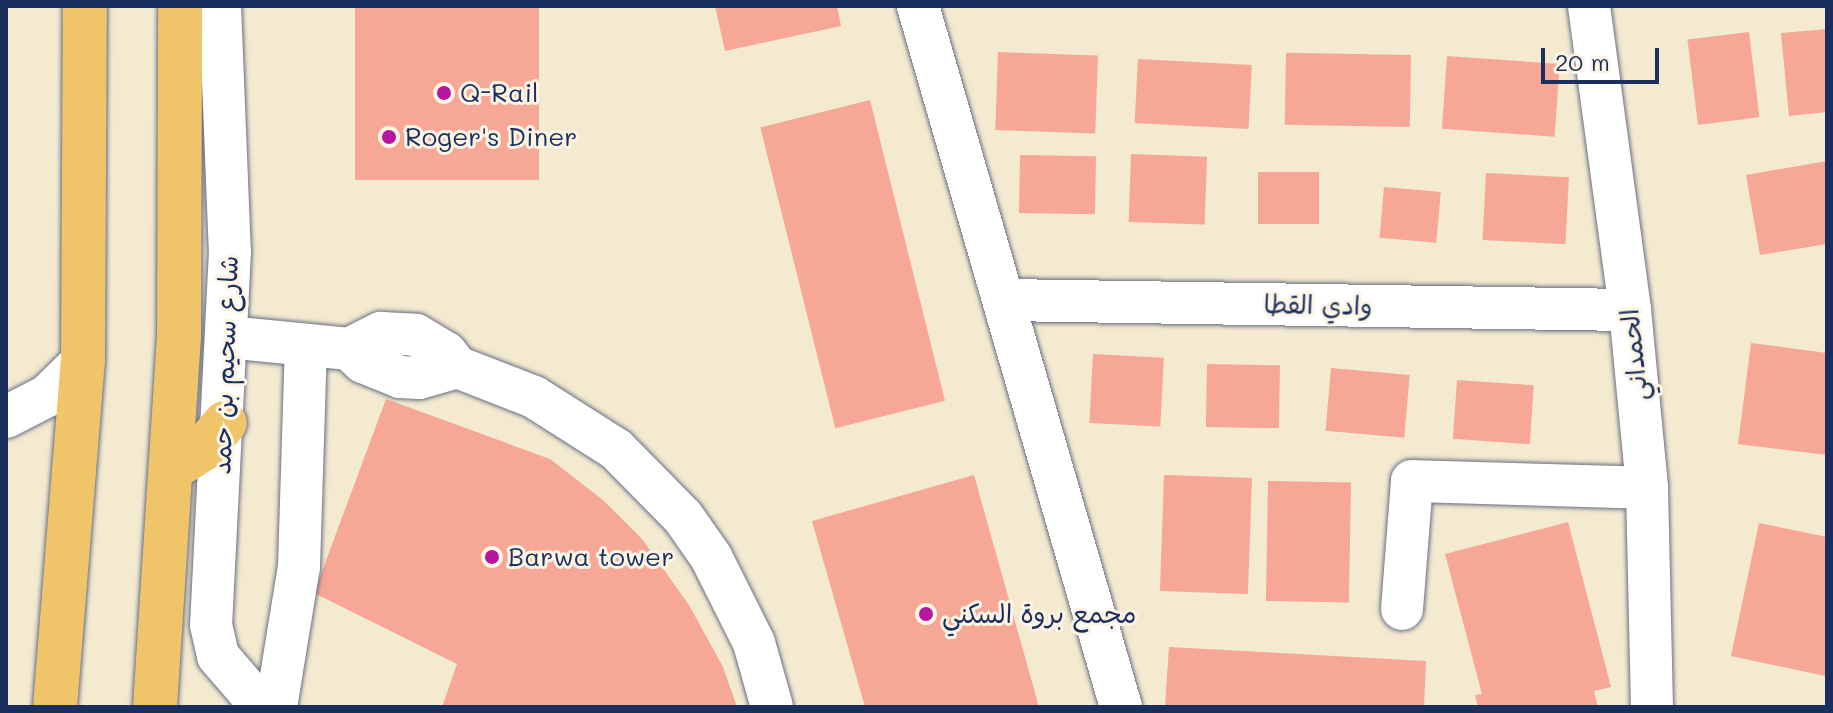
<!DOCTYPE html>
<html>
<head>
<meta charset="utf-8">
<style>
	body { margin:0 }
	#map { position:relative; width:1833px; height:713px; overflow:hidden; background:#f4ead0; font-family:Mali,"Playpen Sans Arabic",sans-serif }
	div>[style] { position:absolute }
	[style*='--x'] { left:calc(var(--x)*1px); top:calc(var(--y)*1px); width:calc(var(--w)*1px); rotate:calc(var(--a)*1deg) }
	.building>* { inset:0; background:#f7a795; transform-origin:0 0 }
	.roads { filter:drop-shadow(0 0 2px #677086) drop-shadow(0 0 2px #677086) }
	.minor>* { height:42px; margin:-21px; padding:0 21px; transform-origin:21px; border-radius:21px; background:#fff }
	.highway>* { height:44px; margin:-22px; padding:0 22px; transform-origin:22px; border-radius:22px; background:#f0c469 }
	.dots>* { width:22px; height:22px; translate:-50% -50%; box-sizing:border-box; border:4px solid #fcf5e5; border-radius:50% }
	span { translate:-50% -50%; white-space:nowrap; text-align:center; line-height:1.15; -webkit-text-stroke:6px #fcf5e5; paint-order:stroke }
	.poi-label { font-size:26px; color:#1b2f5e }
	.left { translate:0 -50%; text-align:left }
	.street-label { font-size:26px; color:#1b2f5e }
	.frame { position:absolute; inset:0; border:8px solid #1b2f5e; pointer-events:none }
	.scale { position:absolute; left:1541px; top:48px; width:118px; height:36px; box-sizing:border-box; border:4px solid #1b2f5e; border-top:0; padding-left:10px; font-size:24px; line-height:28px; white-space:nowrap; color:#1b2f5e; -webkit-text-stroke:6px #fcf5e5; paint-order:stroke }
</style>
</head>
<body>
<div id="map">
	<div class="building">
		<div style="left:355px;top:6px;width:184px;height:174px"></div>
		<div style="clip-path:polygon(715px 6px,837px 6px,841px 26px,725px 51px)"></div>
		<div style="clip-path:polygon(1827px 29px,1827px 112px,1789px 116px,1781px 33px)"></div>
		<div style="left:1749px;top:32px;width:86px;height:62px;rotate:83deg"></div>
		<div style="left:998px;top:52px;width:100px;height:78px;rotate:2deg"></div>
		<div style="left:1411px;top:55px;width:72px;height:125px;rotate:91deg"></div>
		<div style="left:1447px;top:56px;width:113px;height:73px;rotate:4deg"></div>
		<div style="left:1138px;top:59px;width:114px;height:64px;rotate:3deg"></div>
		<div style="left:870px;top:100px;width:310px;height:113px;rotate:76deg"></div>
		<div style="left:1131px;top:154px;width:76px;height:68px;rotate:2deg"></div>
		<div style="left:1020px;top:155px;width:76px;height:58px;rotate:1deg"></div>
		<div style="clip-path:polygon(1827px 161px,1827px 244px,1760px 255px,1746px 175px)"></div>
		<div style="left:1258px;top:172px;width:61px;height:52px"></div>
		<div style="left:1486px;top:173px;width:83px;height:67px;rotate:3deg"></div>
		<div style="left:1384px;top:187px;width:57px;height:51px;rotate:5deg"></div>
		<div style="clip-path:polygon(1751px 343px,1827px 353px,1827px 455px,1738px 444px)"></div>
		<div style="left:1093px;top:354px;width:71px;height:69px;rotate:3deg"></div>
		<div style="left:1207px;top:364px;width:73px;height:63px;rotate:1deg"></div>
		<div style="left:1331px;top:368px;width:79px;height:63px;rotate:5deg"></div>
		<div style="left:1457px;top:380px;width:77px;height:59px;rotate:4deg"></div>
		<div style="clip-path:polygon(386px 399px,550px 459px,603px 500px,642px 539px,689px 605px,723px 667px,737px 707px,442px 707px,457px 664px,314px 593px)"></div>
		<div style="clip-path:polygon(974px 475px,1039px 707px,865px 707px,812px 521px)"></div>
		<div style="left:1164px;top:475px;width:88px;height:116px;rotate:2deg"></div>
		<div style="left:1268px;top:481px;width:83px;height:120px;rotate:1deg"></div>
		<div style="clip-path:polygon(1568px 522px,1611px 687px,1594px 691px,1598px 707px,1478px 707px,1475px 695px,1482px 694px,1445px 554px)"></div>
		<div style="clip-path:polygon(1759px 523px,1827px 537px,1825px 676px,1731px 656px)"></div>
		<div style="clip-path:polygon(1169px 647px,1426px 661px,1424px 707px,1165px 707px)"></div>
	</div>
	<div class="roads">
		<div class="minor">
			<div style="--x:220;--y:6;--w:245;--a:87.7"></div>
			<div style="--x:230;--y:251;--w:374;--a:92.9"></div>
			<div style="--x:211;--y:625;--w:32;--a:77"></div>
			<div style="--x:218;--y:656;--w:67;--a:49.2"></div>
			<div style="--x:918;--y:6;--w:730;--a:73.85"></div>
			<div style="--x:1589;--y:6;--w:307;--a:82.3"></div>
			<div style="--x:1630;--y:310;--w:179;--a:84.5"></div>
			<div style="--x:1647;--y:488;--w:219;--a:88.7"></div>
			<div style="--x:1005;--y:300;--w:625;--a:0.92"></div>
			<div style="--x:227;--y:337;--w:123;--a:5.6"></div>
			<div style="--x:349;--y:349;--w:19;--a:43"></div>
			<div style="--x:363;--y:362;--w:40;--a:22"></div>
			<div style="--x:400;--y:377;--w:19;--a:3"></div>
			<div style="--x:419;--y:378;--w:40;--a:-16"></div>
			<div style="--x:349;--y:349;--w:36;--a:-27"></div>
			<div style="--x:381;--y:333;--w:35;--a:3"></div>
			<div style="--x:416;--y:335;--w:35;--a:31"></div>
			<div style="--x:446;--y:353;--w:18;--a:52"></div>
			<div style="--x:457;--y:367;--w:83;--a:21.3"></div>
			<div style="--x:534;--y:397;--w:97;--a:32.4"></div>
			<div style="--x:616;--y:449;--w:95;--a:45.4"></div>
			<div style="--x:683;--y:517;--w:49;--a:55"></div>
			<div style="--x:711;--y:557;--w:96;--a:63.4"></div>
			<div style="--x:754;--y:643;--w:66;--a:74.3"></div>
			<div style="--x:6;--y:417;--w:46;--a:-27.1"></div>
			<div style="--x:47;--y:396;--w:50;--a:-44.2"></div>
			<div style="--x:1402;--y:609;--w:128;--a:-85.5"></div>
			<div style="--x:1412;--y:481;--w:235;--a:1.7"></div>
			<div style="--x:276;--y:707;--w:143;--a:-80.7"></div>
			<div style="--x:299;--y:566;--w:221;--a:-88.2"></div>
		</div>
		<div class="highway">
			<div style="--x:173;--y:468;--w:36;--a:-32"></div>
			<div style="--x:203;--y:449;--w:34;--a:-50"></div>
			<div style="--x:55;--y:707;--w:347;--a:-85.4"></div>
			<div style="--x:83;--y:361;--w:355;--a:-89.7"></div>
			<div style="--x:155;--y:707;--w:370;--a:-86.3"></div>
			<div style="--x:179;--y:338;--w:332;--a:-89.8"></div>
		</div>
	</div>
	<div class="dots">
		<div style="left:444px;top:93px;background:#b5179e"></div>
		<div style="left:389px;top:137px;background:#b5179e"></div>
		<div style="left:492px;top:557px;background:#b5179e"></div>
		<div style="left:926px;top:614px;background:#b5179e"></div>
	</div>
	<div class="poi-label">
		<span class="left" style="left:460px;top:93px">Q-Rail</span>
		<span class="left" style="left:405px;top:137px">Roger's Diner</span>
		<span class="left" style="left:508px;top:557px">Barwa tower</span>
		<span class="left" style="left:942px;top:614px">مجمع بروة السكني</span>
	</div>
	<div class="street-label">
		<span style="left:1318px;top:305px;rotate:1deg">وادي القطا</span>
		<span style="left:1634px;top:355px;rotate:-96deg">الحمداني</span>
		<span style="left:225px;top:365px;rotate:-88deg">شارع سحيم بن حمد</span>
	</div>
	<div class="frame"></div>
	<div class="scale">20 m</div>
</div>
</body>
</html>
